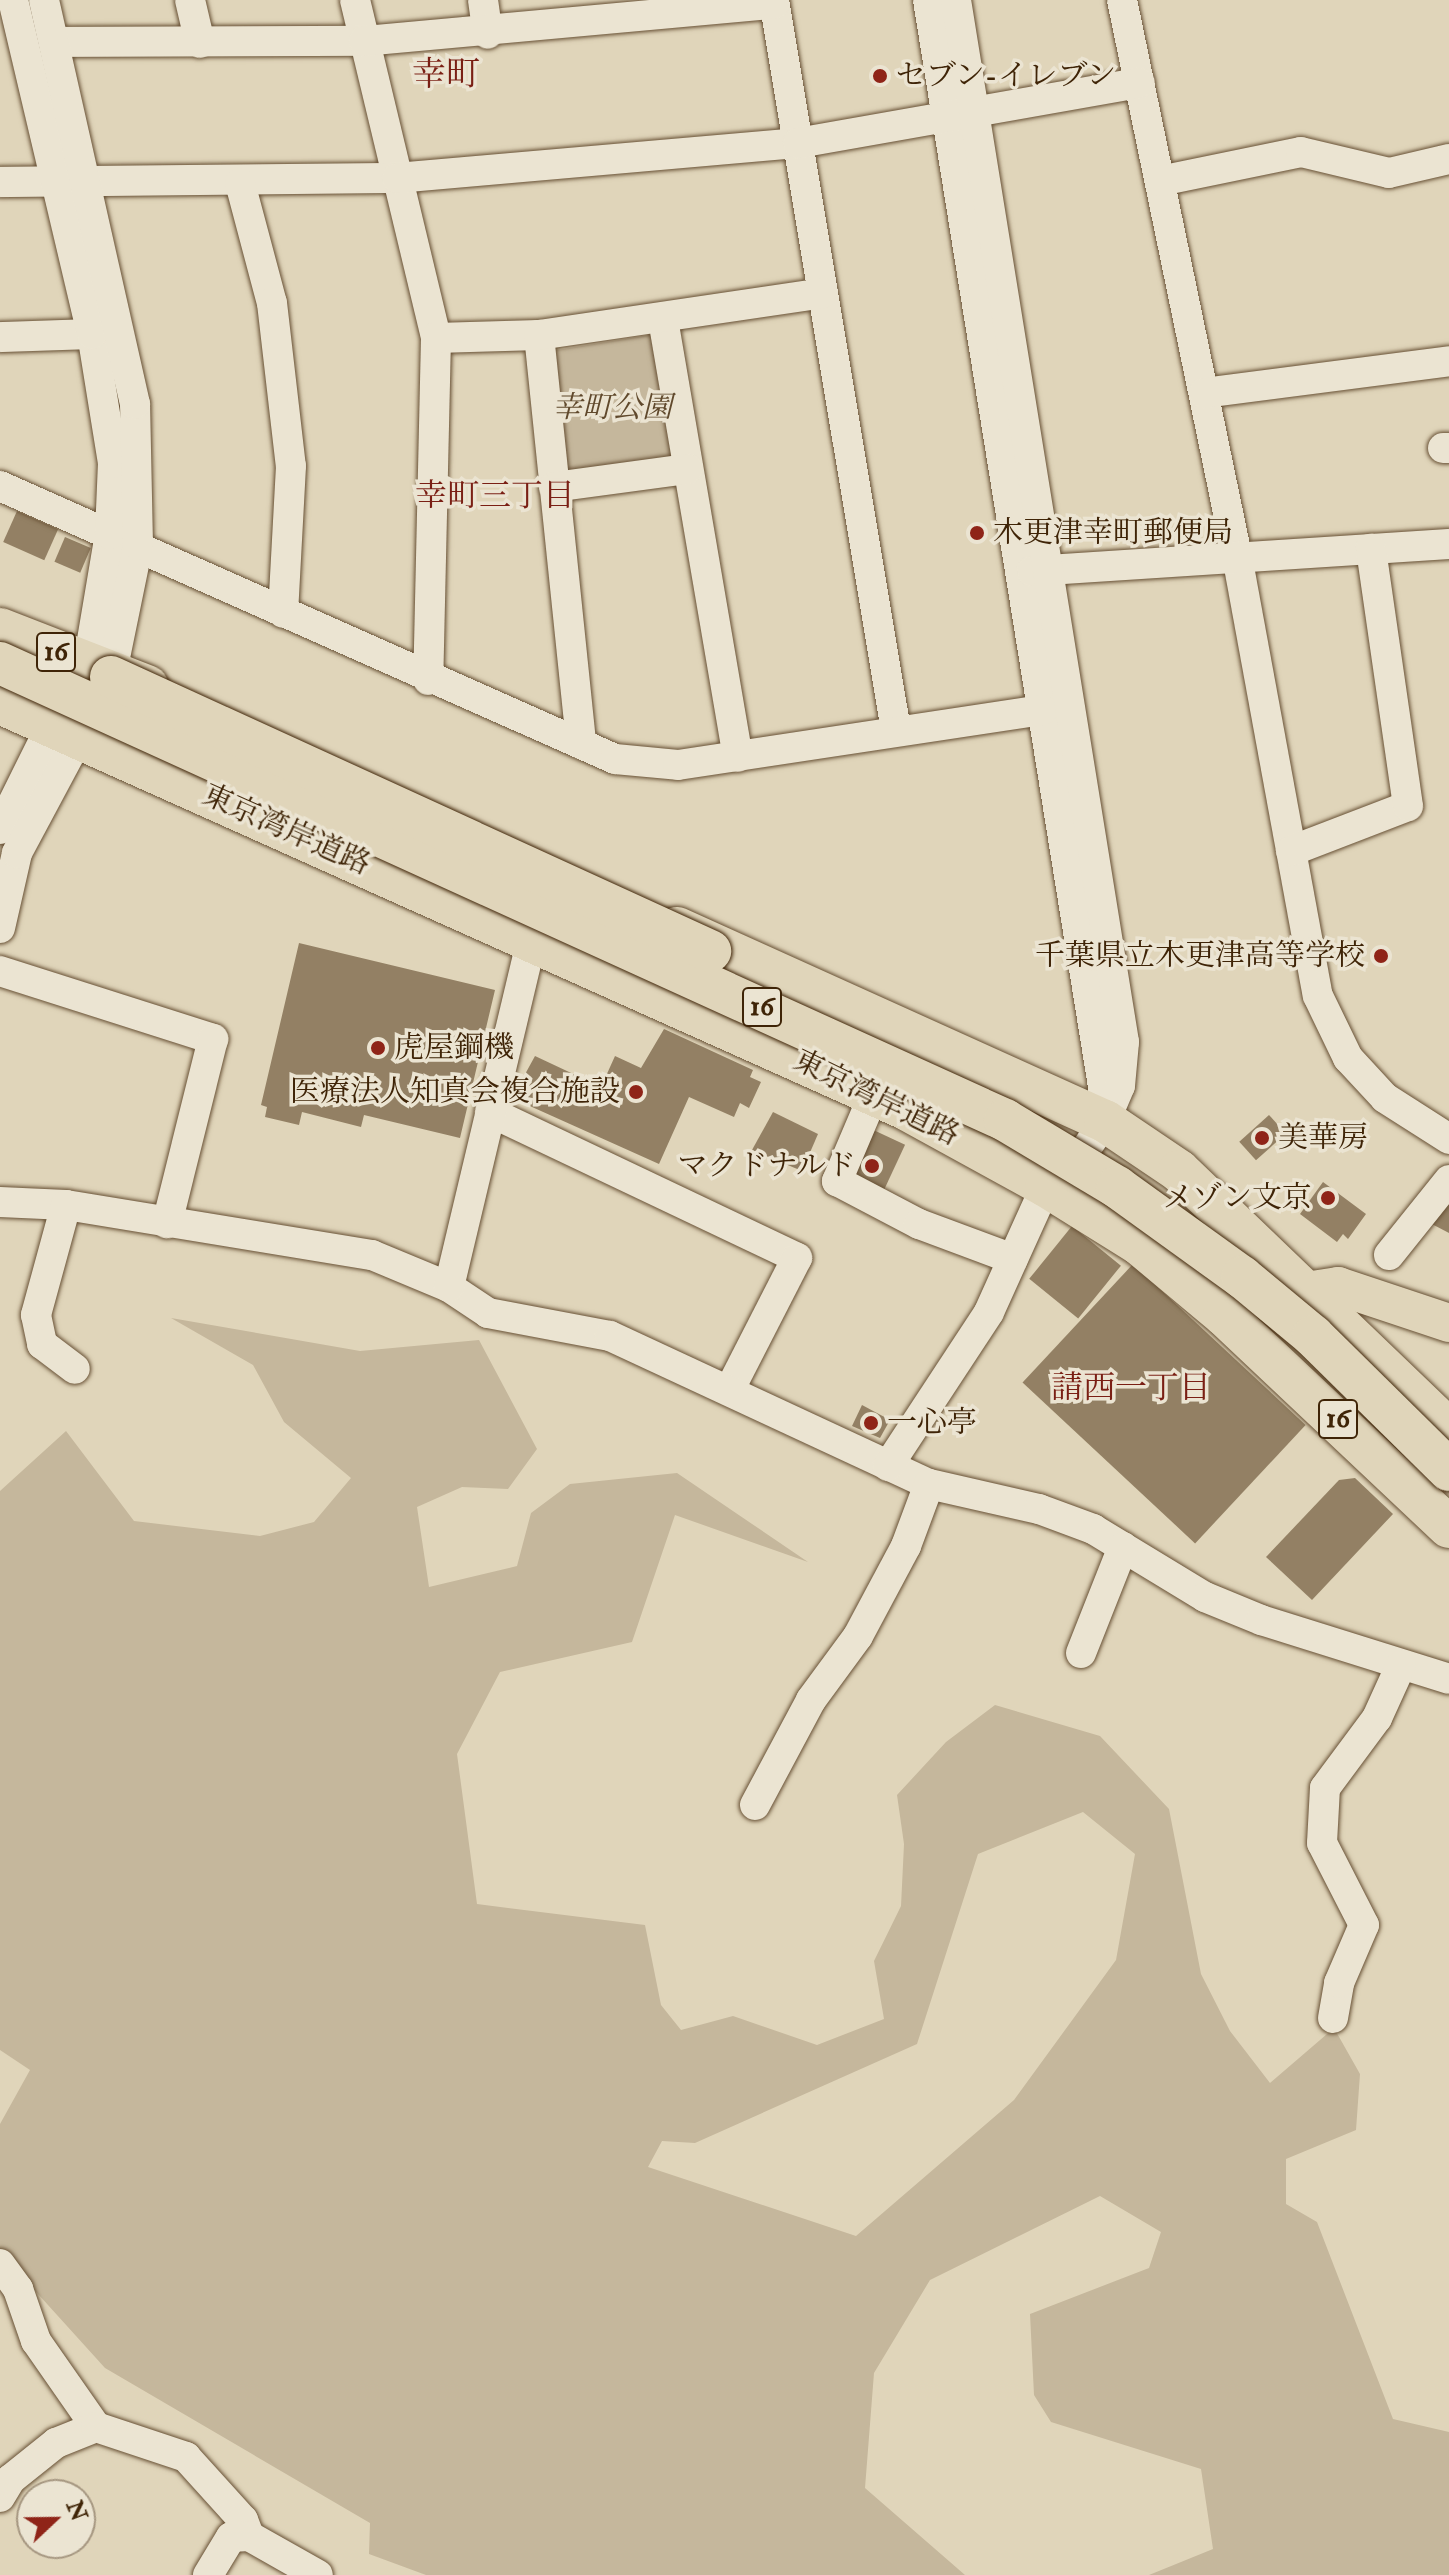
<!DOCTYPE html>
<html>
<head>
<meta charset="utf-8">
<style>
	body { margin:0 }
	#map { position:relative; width:1449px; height:2575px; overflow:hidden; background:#e0d5ba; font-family:"IM FELL Double Pica","Noto Serif JP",serif }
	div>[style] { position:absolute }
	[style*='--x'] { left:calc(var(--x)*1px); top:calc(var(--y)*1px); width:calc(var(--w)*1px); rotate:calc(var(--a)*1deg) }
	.green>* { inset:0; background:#c5b79c }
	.stream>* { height:7px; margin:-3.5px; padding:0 3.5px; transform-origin:3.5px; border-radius:3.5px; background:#a9997d }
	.building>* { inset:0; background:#938064; transform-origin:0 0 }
	.roads { filter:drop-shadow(0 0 2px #675034) drop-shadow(0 0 2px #675034) }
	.minor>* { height:30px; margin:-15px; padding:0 15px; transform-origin:15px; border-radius:15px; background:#ebe4d2 }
	.major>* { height:38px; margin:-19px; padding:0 19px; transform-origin:19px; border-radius:19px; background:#e0d5ba }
	.highway>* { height:42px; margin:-21px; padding:0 21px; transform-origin:21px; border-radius:21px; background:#e0d5ba }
	.bridges { filter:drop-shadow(0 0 2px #3f2407) drop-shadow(0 0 2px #3f2407) }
	.highway-bridge>* { height:42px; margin:-21px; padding:0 21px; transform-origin:21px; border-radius:21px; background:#e0d5ba }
	.dots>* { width:22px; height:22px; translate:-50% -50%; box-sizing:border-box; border:4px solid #ebe4d2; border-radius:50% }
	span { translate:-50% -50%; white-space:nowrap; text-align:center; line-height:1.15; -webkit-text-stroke:7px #ebe4d2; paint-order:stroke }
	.shield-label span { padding:2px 6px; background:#ebe4d2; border:2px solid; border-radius:6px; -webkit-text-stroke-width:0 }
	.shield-label { font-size:28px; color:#3f2407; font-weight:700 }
	.poi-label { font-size:30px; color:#3f2407 }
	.left { translate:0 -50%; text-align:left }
	.right { translate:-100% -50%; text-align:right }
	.park-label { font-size:30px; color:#60492c; font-style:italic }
	.street-label { font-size:30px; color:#3f2407 }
	.neighbourhood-label { font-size:32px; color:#7a1f14 }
	.quarter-label { font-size:34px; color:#7a1f14 }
	.north { position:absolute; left:16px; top:2479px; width:80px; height:80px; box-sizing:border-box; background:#ebe4d2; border:2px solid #a69781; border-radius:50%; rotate:68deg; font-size:22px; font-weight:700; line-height:32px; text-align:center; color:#3f2407 }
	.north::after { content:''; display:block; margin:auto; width:28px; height:36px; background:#8f2418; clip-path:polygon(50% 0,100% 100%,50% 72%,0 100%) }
</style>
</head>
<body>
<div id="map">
	<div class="green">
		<div style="clip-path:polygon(650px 335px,658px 342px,675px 460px,564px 472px,551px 351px)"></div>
		<div style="clip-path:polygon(evenodd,171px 1318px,360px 1351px,479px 1340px,537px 1449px,508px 1489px,462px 1487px,417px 1507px,429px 1587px,517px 1566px,531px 1513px,570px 1484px,677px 1473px,808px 1562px,675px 1515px,632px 1642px,500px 1672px,457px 1754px,477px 1904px,645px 1925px,661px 2005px,681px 2030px,733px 2016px,817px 2045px,884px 2019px,874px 1961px,901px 1906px,904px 1844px,897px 1795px,946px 1742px,995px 1705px,1100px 1736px,1169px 1809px,1201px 1974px,1230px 2031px,1270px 2083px,1334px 2028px,1360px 2074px,1356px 2130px,1286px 2159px,1286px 2204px,1317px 2222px,1393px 2419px,1449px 2432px,1449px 2575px,1149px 2575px,1213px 2549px,1201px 2469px,1051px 2422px,1034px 2395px,1030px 2314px,1149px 2268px,1161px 2232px,1100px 2196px,930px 2280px,874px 2373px,865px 2488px,965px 2575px,426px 2575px,369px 2554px,370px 2523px,105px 2368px,0 2252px,0 2124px,30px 2070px,0 2050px,0 1491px,66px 1431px,134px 1521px,260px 1536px,314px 1522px,351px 1478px,284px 1422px,253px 1365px,171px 1318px,1083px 1812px,1135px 1854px,1116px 1960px,1014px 2100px,856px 2236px,648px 2167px,662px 2141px,695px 2143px,917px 2044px,978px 1854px,1083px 1812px)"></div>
	</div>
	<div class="stream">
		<div style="--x:116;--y:387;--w:31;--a:81"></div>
	</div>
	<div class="building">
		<div style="left:17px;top:511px;width:45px;height:34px;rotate:24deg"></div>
		<div style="left:65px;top:537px;width:28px;height:27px;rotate:23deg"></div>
		<div style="clip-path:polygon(299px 943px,495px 990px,460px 1138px,364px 1115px,361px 1127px,302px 1112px,299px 1125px,265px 1117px,267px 1107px,261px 1105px)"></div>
		<div style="clip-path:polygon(664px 1029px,753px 1070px,750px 1077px,761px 1082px,749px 1108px,740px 1103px,734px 1117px,689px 1097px,659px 1164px,512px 1098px,535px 1056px,601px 1087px,615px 1056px,641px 1068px)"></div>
		<div style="clip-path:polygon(773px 1112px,818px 1134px,802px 1171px,752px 1150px)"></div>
		<div style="left:1269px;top:1115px;width:25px;height:40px;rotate:48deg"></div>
		<div style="left:867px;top:1127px;width:42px;height:57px;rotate:25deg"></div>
		<div style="clip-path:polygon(1449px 1179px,1449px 1233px,1428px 1222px)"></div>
		<div style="clip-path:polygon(1323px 1182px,1366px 1214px,1348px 1239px,1343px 1234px,1337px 1242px,1300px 1214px)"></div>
		<div style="left:1072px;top:1226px;width:63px;height:68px;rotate:39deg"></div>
		<div style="left:1133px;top:1264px;width:236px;height:162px;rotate:43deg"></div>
		<div style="clip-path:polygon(862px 1405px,890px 1420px,880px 1438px,852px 1426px)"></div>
		<div style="clip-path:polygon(1355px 1478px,1393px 1514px,1312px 1600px,1266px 1557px,1339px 1480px)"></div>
	</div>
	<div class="roads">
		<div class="minor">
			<div style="--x:190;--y:0;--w:44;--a:76.9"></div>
			<div style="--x:355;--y:0;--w:348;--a:76.5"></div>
			<div style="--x:436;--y:338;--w:342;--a:91.3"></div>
			<div style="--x:483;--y:0;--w:34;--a:82"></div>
			<div style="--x:774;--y:0;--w:741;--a:80.52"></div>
			<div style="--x:928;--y:0;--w:1113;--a:80.85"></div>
			<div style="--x:1122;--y:0;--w:568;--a:78.31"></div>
			<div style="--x:1237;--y:556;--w:447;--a:79.6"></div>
			<div style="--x:1318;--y:996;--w:69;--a:64.2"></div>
			<div style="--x:1348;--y:1058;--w:54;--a:47.2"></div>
			<div style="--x:1385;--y:1098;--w:76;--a:32.6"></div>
			<div style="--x:54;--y:42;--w:310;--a:-0.2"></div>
			<div style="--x:364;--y:41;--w:412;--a:-5.2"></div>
			<div style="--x:1160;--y:181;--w:144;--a:-11.6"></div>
			<div style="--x:1301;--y:152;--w:90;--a:13.4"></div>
			<div style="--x:1389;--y:173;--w:62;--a:-13.1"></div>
			<div style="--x:0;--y:182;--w:397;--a:-0.6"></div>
			<div style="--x:397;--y:178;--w:403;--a:-5"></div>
			<div style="--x:798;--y:143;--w:347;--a:-10"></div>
			<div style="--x:240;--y:183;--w:124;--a:75.1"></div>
			<div style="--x:272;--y:303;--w:164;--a:83.4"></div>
			<div style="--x:291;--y:466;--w:147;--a:93.1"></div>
			<div style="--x:663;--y:319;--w:444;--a:80.3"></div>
			<div style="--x:539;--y:335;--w:411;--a:84.1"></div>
			<div style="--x:0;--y:337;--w:92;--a:-1.9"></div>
			<div style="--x:436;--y:338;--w:103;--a:-1.7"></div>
			<div style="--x:539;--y:335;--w:287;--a:-8.4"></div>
			<div style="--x:1204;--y:393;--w:247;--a:-7.4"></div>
			<div style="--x:1443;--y:448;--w:6;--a:0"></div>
			<div style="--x:0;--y:486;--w:673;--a:23.94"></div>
			<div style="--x:615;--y:759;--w:63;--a:5.4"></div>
			<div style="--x:678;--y:765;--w:369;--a:-8.6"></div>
			<div style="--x:554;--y:487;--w:135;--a:-7.7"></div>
			<div style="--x:1032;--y:571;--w:418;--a:-3.7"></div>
			<div style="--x:0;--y:829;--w:204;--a:-63.6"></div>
			<div style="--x:91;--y:646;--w:114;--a:-80.4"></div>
			<div style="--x:110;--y:534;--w:71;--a:-87.6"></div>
			<div style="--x:113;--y:463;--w:131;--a:-99.2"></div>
			<div style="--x:92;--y:334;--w:343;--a:-103.3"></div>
			<div style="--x:1291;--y:851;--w:125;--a:-21"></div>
			<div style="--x:1408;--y:806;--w:260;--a:-98.2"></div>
			<div style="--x:0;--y:928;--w:77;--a:-77.2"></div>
			<div style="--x:17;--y:853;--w:200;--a:-61.9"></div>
			<div style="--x:111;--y:677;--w:135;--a:-78.4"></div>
			<div style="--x:138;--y:545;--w:141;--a:-91.2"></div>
			<div style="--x:135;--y:404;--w:414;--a:-102.7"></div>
			<div style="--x:0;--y:971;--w:224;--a:17.7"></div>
			<div style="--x:213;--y:1039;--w:190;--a:104"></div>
			<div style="--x:874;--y:1094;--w:95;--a:113"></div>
			<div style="--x:837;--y:1181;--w:93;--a:27.7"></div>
			<div style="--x:919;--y:1224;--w:100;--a:20.4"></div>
			<div style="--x:490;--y:1112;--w:340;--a:25.4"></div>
			<div style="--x:797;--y:1258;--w:147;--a:117.1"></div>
			<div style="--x:0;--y:1202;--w:66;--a:2.6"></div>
			<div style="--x:66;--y:1205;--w:310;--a:9.3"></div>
			<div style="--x:372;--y:1255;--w:83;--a:22.6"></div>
			<div style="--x:449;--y:1287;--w:47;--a:33.7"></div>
			<div style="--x:488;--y:1313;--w:124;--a:10.7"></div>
			<div style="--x:610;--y:1336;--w:352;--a:24.9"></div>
			<div style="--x:929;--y:1484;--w:113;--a:12.8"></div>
			<div style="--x:1039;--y:1509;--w:58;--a:20.3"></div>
			<div style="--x:1093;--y:1529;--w:131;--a:31.3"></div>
			<div style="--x:1205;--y:1597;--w:61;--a:22.3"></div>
			<div style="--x:1261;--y:1620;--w:197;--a:17.4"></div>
			<div style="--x:66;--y:1205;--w:114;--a:105.3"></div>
			<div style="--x:36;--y:1315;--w:30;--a:78"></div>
			<div style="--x:42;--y:1344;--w:41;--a:37.1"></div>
			<div style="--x:1389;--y:1255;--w:96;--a:-51.3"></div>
			<div style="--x:449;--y:1287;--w:358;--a:-76.6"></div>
			<div style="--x:888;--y:1466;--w:184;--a:-56.7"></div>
			<div style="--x:989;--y:1312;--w:138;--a:-65.7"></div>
			<div style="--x:1046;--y:1186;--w:46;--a:-40.6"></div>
			<div style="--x:1081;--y:1156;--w:42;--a:-55.6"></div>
			<div style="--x:1105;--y:1121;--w:38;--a:-67"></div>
			<div style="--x:1120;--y:1086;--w:44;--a:-84.8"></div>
			<div style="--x:1124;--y:1042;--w:1055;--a:-99.16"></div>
			<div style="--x:1081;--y:1653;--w:114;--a:-68.4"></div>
			<div style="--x:755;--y:1805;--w:119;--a:-61.9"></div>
			<div style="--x:811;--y:1700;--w:79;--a:-53.7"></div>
			<div style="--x:858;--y:1636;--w:102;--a:-61.9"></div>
			<div style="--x:906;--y:1546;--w:66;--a:-69.6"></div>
			<div style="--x:1333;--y:2018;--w:36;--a:-80"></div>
			<div style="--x:1339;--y:1983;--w:63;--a:-66.7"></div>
			<div style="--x:1364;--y:1925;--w:92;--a:-117.1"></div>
			<div style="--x:1322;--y:1843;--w:55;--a:-86.9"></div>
			<div style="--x:1325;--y:1788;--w:87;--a:-53.4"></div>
			<div style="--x:1377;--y:1718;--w:58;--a:-65.6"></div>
			<div style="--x:0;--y:2264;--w:31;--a:54"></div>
			<div style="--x:18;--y:2289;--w:55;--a:70.9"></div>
			<div style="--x:36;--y:2341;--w:105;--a:55.1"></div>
			<div style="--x:0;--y:2497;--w:21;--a:-59"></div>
			<div style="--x:11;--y:2479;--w:58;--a:-38.7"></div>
			<div style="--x:56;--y:2443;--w:43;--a:-21.8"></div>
			<div style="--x:96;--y:2427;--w:95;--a:18.4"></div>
			<div style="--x:186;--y:2457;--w:85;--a:47.9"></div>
			<div style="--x:243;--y:2520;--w:17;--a:69"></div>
			<div style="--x:208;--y:2575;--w:44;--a:-58.8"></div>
			<div style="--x:231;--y:2537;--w:18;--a:-3"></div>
			<div style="--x:249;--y:2536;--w:79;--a:29.5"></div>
		</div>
		<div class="major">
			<div style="--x:1280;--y:1295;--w:59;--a:-8.8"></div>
			<div style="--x:1338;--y:1286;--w:117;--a:18.4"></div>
		</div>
		<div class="highway">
			<div style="--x:0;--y:629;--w:158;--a:21.2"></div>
			<div style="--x:0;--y:703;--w:993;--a:24.14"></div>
			<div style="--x:906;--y:1109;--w:160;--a:28.8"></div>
			<div style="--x:1046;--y:1186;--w:110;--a:31.9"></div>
			<div style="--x:1139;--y:1244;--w:111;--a:39.9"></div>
			<div style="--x:1224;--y:1315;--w:309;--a:43.3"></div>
			<div style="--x:677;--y:928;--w:470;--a:24.3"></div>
			<div style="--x:1105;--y:1121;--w:89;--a:34"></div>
			<div style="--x:1179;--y:1171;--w:374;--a:43.8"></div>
		</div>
	</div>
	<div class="bridges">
		<div class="highway-bridge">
			<div style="--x:0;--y:663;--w:1104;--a:24.45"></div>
			<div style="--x:1005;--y:1120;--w:131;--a:30.9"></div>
			<div style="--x:1117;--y:1187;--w:154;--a:35.8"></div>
			<div style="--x:1242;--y:1277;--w:92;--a:39.7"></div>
			<div style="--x:1313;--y:1336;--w:191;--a:44.6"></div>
			<div style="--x:111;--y:677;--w:659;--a:24.58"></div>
		</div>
	</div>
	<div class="dots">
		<div style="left:880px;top:76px;background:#8f2418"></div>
		<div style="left:977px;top:533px;background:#8f2418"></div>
		<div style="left:1381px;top:956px;background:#8f2418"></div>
		<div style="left:378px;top:1048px;background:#8f2418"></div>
		<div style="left:636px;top:1092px;background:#8f2418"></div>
		<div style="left:1262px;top:1138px;background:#8f2418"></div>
		<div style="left:872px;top:1166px;background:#8f2418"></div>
		<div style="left:1328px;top:1198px;background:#8f2418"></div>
		<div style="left:871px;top:1423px;background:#8f2418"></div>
	</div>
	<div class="shield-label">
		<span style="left:56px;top:652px">16</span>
		<span style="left:762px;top:1007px">16</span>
		<span style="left:1338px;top:1419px">16</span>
	</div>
	<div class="poi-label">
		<span class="left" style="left:896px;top:76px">セブン-イレブン</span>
		<span class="left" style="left:993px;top:533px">木更津幸町郵便局</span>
		<span class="right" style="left:1365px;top:956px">千葉県立木更津高等学校</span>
		<span class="left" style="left:394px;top:1048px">虎屋鋼機</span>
		<span class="right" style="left:620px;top:1092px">医療法人知真会複合施設</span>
		<span class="left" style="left:1278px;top:1138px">美華房</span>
		<span class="right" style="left:856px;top:1166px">マクドナルド</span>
		<span class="right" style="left:1312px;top:1198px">メゾン文京</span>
		<span class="left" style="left:887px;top:1423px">一心亭</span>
	</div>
	<div class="park-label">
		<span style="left:612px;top:408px">幸町公園</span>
	</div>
	<div class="street-label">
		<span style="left:286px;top:830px;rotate:24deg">東京湾岸道路</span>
		<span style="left:876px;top:1098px;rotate:26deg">東京湾岸道路</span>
	</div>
	<div class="neighbourhood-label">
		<span style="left:495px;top:496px">幸町三丁目</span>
		<span style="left:1131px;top:1388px">請西一丁目</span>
	</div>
	<div class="quarter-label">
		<span style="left:446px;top:75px">幸町</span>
	</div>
	<div class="north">N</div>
</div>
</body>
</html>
